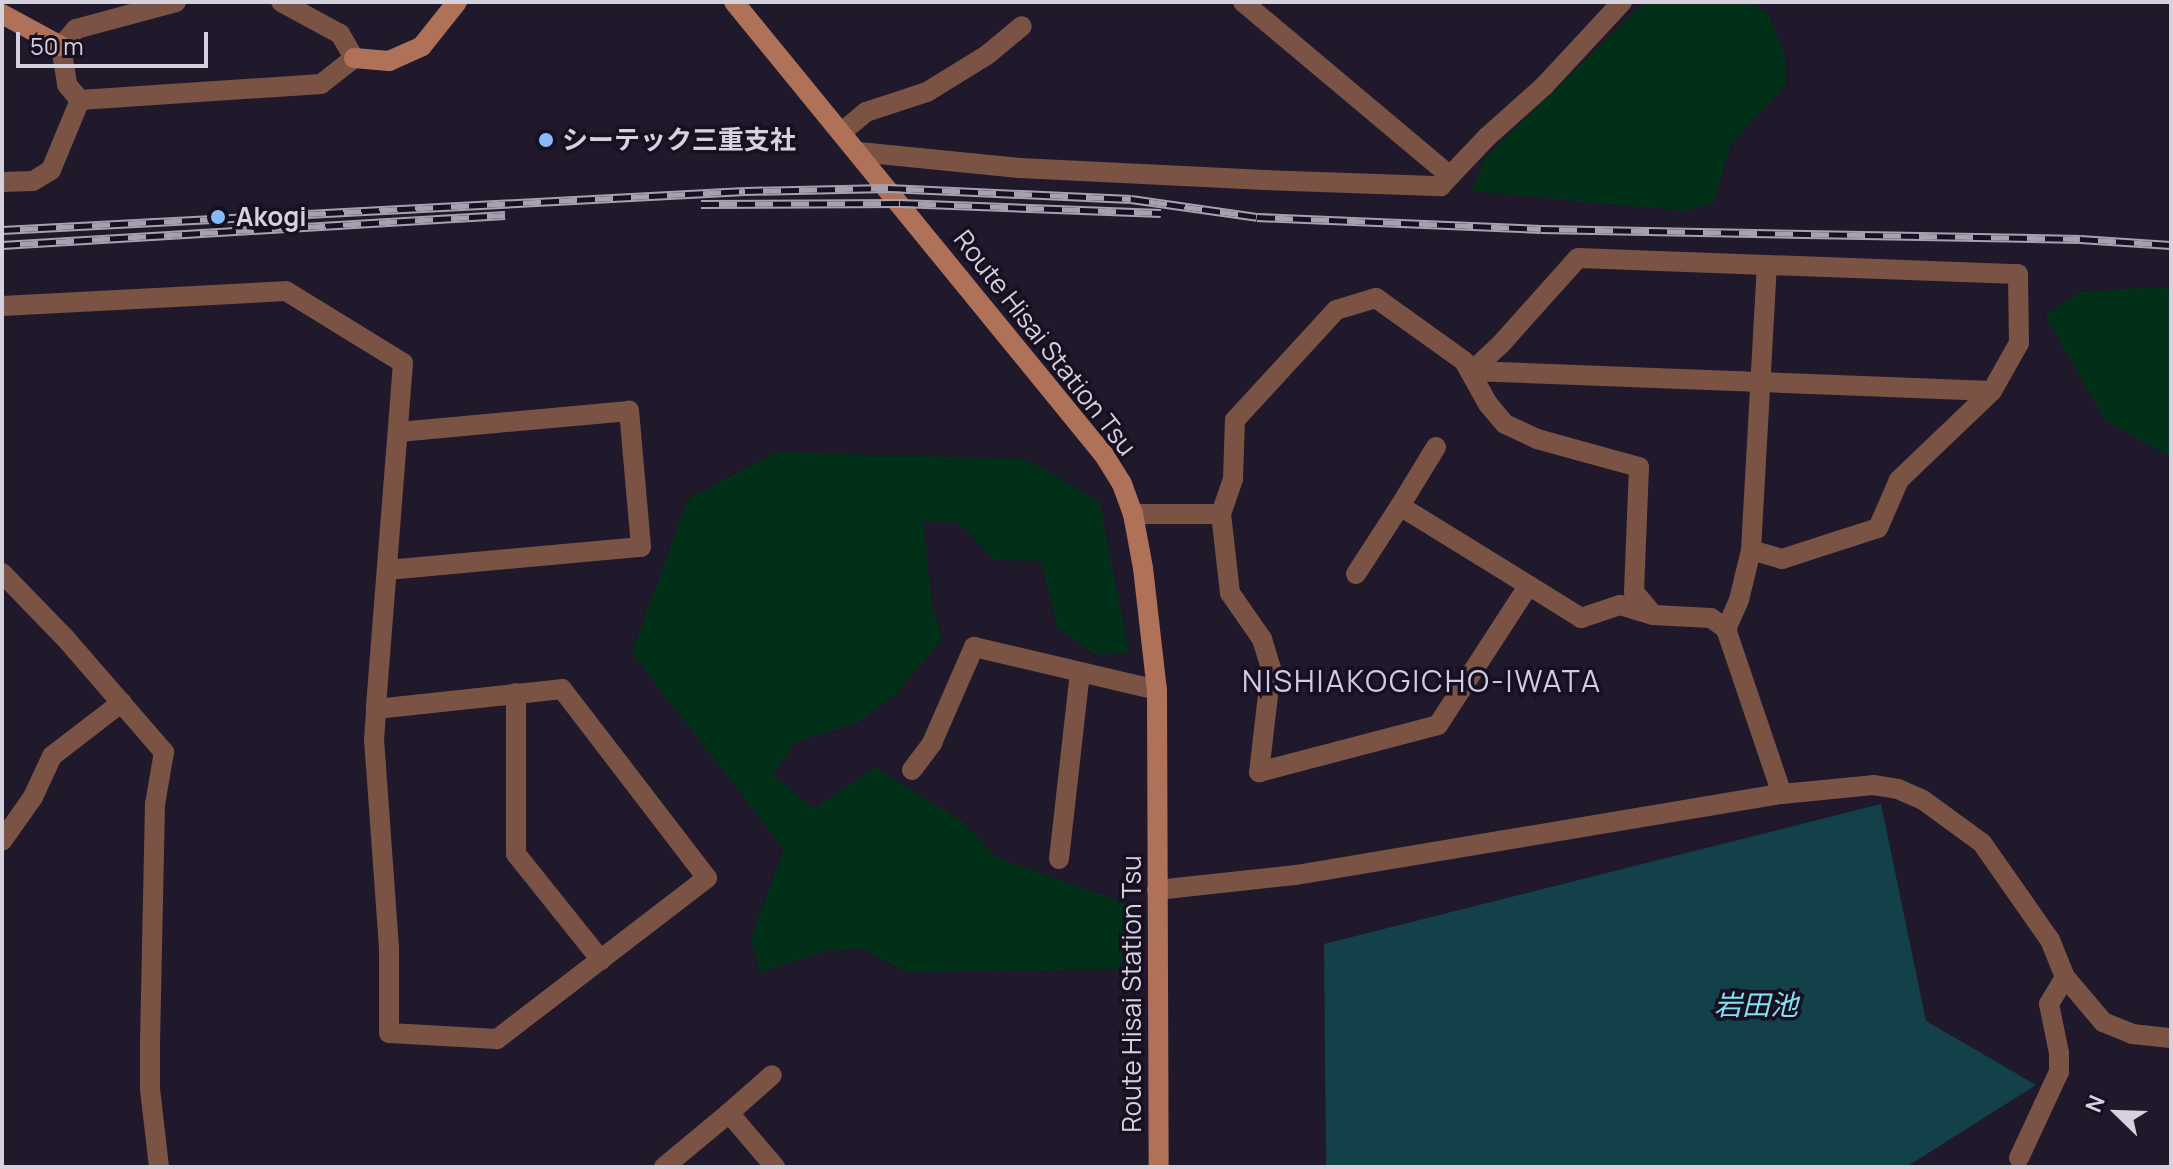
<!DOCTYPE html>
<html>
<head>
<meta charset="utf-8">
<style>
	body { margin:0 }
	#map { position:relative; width:2173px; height:1169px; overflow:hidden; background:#20192b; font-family:Manrope,"Noto Sans JP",sans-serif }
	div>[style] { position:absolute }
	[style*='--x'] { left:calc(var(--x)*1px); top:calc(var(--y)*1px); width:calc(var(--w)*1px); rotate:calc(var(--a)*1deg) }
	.green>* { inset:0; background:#003118 }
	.water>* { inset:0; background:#12414a }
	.minor>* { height:20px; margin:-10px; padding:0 10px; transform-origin:10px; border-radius:10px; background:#7a5344 }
	.tertiary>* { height:20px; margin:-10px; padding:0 10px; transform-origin:10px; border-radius:10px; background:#7a5344 }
	.secondary>* { height:20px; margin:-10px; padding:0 10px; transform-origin:10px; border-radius:10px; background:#b07159 }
	.rail>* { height:9px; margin-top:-4.5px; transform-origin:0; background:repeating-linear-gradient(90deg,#171021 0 18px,#a6a1ae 0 36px); box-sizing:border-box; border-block:2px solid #a6a1ae }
	.dots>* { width:22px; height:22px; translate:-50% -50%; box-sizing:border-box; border:4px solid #171021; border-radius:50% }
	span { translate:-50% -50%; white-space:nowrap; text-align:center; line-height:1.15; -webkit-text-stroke:7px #171021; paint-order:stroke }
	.poi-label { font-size:26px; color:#d5d1dd; font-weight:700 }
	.left { translate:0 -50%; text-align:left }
	.street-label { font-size:26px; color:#d5d1dd }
	.water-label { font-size:28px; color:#80e0f5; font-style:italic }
	.quarter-label { font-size:30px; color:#d3cae3; letter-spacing:2px }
	.frame { position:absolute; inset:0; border:4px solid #d5d1dd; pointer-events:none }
	.north { position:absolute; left:2077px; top:1073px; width:80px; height:80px; -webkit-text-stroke:6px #171021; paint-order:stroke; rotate:293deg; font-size:22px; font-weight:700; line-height:32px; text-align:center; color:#d5d1dd }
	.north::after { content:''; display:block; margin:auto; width:28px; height:36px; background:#d5d1dd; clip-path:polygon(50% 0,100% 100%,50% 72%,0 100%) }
	.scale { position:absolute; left:16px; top:32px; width:192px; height:36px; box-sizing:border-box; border:4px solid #d5d1dd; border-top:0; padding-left:10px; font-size:24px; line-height:28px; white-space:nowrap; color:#d5d1dd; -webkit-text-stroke:6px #171021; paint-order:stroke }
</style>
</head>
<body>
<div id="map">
	<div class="green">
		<div style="clip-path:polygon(1645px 2px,1751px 2px,1769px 15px,1785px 55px,1786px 85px,1730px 145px,1714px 203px,1685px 211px,1472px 191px,1485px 158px)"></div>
		<div style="clip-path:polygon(2157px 287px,2171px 290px,2171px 458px,2105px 420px,2045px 315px,2081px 292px)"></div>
		<div style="clip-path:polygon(777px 452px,1021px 459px,1045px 469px,1100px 503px,1129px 653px,1095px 654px,1058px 628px,1041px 561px,994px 560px,958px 522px,923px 522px,932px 606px,942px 639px,895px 695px,857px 723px,795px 742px,773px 775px,814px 809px,875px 767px,964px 823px,995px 857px,1119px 901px,1140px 917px,1119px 969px,906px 972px,862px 948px,826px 951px,760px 972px,751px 939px,784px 849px,632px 653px,688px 499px)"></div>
	</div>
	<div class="water">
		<div style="clip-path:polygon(1881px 804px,1926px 1021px,2036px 1085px,1906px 1167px,1326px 1167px,1324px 944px)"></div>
	</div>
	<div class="minor">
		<div style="--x:1243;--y:2;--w:270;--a:40"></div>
		<div style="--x:1450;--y:176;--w:54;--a:-46.5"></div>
		<div style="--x:1487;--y:137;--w:76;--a:-41.8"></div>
		<div style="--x:1544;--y:86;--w:115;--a:-47.1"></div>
		<div style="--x:842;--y:132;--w:31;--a:-40"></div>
		<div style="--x:866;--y:112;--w:64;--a:-18.2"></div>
		<div style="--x:927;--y:92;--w:70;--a:-31.7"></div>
		<div style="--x:987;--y:55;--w:45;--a:-39.6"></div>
		<div style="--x:859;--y:152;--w:162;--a:5.7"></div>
		<div style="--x:1020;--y:168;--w:245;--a:2.8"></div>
		<div style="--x:1265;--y:180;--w:176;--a:2"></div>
		<div style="--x:1441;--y:186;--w:13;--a:-48"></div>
		<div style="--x:2;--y:182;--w:31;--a:-2"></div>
		<div style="--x:33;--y:181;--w:21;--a:-31"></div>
		<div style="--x:51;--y:170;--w:76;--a:-67.5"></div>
		<div style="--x:2;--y:306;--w:284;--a:-3"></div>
		<div style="--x:286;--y:291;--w:137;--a:31.6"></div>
		<div style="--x:403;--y:363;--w:347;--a:94.5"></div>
		<div style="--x:1472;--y:371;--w:40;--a:-43"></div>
		<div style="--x:1501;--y:344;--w:115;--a:-48.2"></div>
		<div style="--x:1578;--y:258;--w:440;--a:2.1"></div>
		<div style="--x:2018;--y:274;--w:69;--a:89.2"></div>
		<div style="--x:2019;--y:343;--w:55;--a:119.4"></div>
		<div style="--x:1992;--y:391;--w:129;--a:136.3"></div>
		<div style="--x:1899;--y:480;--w:52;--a:113.6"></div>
		<div style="--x:1878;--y:528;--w:101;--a:162.1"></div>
		<div style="--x:1782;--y:559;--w:32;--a:-164"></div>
		<div style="--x:1751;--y:550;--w:51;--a:103.5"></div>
		<div style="--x:1739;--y:600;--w:32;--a:114"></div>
		<div style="--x:1472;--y:371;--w:520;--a:2.2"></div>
		<div style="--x:1436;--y:447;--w:69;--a:121.4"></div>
		<div style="--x:1400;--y:506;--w:213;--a:31.7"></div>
		<div style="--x:1581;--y:618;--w:41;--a:-18.4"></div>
		<div style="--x:1620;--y:605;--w:34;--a:17"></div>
		<div style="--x:1133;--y:514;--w:88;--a:0"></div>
		<div style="--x:1221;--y:514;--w:37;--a:-71"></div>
		<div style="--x:1233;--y:479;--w:59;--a:-88.1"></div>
		<div style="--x:1235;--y:420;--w:149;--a:-47.4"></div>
		<div style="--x:1336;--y:310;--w:42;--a:-16.7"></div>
		<div style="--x:1376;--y:298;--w:108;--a:35.6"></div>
		<div style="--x:1464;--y:361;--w:49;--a:60.8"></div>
		<div style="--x:1488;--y:404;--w:26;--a:50"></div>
		<div style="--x:1505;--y:424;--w:35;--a:25"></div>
		<div style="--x:1537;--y:439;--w:106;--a:15.4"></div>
		<div style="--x:1639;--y:467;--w:125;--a:92.3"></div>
		<div style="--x:1634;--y:592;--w:30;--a:50"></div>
		<div style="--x:1653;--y:615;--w:58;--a:3"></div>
		<div style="--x:1711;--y:618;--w:19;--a:36"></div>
		<div style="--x:1726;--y:629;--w:174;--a:71.3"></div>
		<div style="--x:1221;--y:514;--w:80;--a:83.5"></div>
		<div style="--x:1230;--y:593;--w:56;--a:55.2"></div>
		<div style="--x:1262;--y:639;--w:31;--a:73"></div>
		<div style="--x:1271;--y:669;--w:104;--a:96.6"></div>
		<div style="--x:1259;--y:772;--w:185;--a:-14.7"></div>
		<div style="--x:1438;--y:725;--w:163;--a:-57"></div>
		<div style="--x:1751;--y:550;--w:285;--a:-86.8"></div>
		<div style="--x:387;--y:570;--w:255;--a:-5.2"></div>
		<div style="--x:641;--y:547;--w:137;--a:-95"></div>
		<div style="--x:629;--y:411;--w:231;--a:174.8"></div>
		<div style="--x:2;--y:573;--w:92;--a:45.9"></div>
		<div style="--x:66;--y:639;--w:150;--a:49.1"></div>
		<div style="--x:164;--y:752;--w:53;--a:99.8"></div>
		<div style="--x:155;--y:804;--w:242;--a:91.2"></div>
		<div style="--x:150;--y:1046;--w:43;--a:90"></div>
		<div style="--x:150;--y:1089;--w:79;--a:83.4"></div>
		<div style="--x:1356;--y:574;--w:81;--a:-57.1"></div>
		<div style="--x:562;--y:689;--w:238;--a:52.5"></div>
		<div style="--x:707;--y:878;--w:265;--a:142.5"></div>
		<div style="--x:497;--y:1039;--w:108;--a:-176.8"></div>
		<div style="--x:389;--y:1033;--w:85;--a:-90"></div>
		<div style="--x:389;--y:948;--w:209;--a:-94.1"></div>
		<div style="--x:374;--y:740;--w:31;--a:-86"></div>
		<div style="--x:376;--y:709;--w:187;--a:-6.1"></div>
		<div style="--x:516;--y:693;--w:161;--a:90"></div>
		<div style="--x:516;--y:854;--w:136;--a:51.3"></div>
		<div style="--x:912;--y:770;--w:34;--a:-53"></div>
		<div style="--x:932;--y:743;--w:105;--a:-66.4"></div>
		<div style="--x:974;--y:647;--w:188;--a:13.2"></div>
		<div style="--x:2;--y:841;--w:54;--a:-54.8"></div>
		<div style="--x:33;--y:797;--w:45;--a:-65.1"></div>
		<div style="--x:52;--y:756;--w:88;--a:-37.6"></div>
		<div style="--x:1059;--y:859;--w:187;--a:-83.6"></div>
		<div style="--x:1157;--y:890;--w:140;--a:-6.2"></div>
		<div style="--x:1296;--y:875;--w:493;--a:-9.5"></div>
		<div style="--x:1782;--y:794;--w:91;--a:-5.6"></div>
		<div style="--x:1873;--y:785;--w:25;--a:9"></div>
		<div style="--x:1898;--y:789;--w:27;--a:24"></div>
		<div style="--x:1923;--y:800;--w:73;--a:36.1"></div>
		<div style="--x:1982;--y:843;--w:118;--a:55"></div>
		<div style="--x:2050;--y:940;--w:40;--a:68"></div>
		<div style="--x:2065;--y:977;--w:59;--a:49.8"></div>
		<div style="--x:2103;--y:1022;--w:31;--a:22"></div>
		<div style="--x:2132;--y:1034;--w:39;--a:6"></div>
		<div style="--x:729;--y:1113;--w:57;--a:-41.5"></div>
		<div style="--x:2019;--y:1158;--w:95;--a:-65.1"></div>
		<div style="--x:2059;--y:1072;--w:19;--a:-90"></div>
		<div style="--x:2059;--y:1053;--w:50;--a:-101.5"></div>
		<div style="--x:2049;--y:1004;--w:31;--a:-59"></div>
		<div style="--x:664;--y:1167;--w:85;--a:-39.7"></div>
		<div style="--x:729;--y:1113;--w:71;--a:49.6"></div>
	</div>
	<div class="tertiary">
		<div style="--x:176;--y:2;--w:104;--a:164.9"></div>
		<div style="--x:76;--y:29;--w:23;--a:131"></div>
		<div style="--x:61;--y:46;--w:39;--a:81"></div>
		<div style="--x:67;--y:85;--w:20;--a:49"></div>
		<div style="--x:80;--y:100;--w:242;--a:-3.8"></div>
		<div style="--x:321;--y:84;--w:42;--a:-38.2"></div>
		<div style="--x:354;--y:58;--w:28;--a:-120"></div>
		<div style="--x:340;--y:34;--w:67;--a:-151.5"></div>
	</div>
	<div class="secondary">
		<div style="--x:734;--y:2;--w:585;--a:50.76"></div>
		<div style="--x:1104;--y:455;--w:34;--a:58"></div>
		<div style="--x:1122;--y:484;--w:32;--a:70"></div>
		<div style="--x:1133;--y:514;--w:55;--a:79.5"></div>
		<div style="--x:1143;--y:568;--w:123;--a:83.5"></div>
		<div style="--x:1157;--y:690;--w:477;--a:89.8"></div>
		<div style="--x:2;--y:14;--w:67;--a:28.5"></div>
		<div style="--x:354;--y:58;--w:35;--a:5"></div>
		<div style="--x:389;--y:61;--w:36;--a:-24"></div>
		<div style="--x:422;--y:46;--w:56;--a:-51.5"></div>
	</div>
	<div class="rail">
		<div style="--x:701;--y:204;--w:199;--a:-0.3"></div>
		<div style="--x:900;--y:203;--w:261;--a:2.2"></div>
		<div style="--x:2;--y:230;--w:744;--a:-3"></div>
		<div style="--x:745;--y:191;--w:143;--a:-1.2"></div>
		<div style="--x:888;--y:188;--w:243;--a:2.6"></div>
		<div style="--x:1131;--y:199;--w:127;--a:8.1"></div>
		<div style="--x:1257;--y:217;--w:284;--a:2.4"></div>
		<div style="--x:1541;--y:229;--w:539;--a:1.06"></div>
		<div style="--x:2080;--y:239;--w:91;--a:3.8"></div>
		<div style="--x:2;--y:245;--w:504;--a:-3.41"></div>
	</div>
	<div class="dots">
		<div style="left:546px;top:140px;background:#86bbfb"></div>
		<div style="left:218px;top:217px;background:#86bbfb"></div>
	</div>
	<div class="poi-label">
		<span class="left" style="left:562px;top:140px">シーテック三重支社</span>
		<span class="left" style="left:236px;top:217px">Akogi</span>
	</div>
	<div class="street-label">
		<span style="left:1045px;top:343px;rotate:52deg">Route Hisai Station Tsu</span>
		<span style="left:1132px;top:994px;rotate:-90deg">Route Hisai Station Tsu</span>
	</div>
	<div class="water-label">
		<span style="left:1756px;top:1004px">岩田池</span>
	</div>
	<div class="quarter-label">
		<span style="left:1422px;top:681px">NISHIAKOGICHO-IWATA</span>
	</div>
	<div class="frame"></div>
	<div class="north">N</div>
	<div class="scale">50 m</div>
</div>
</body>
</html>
